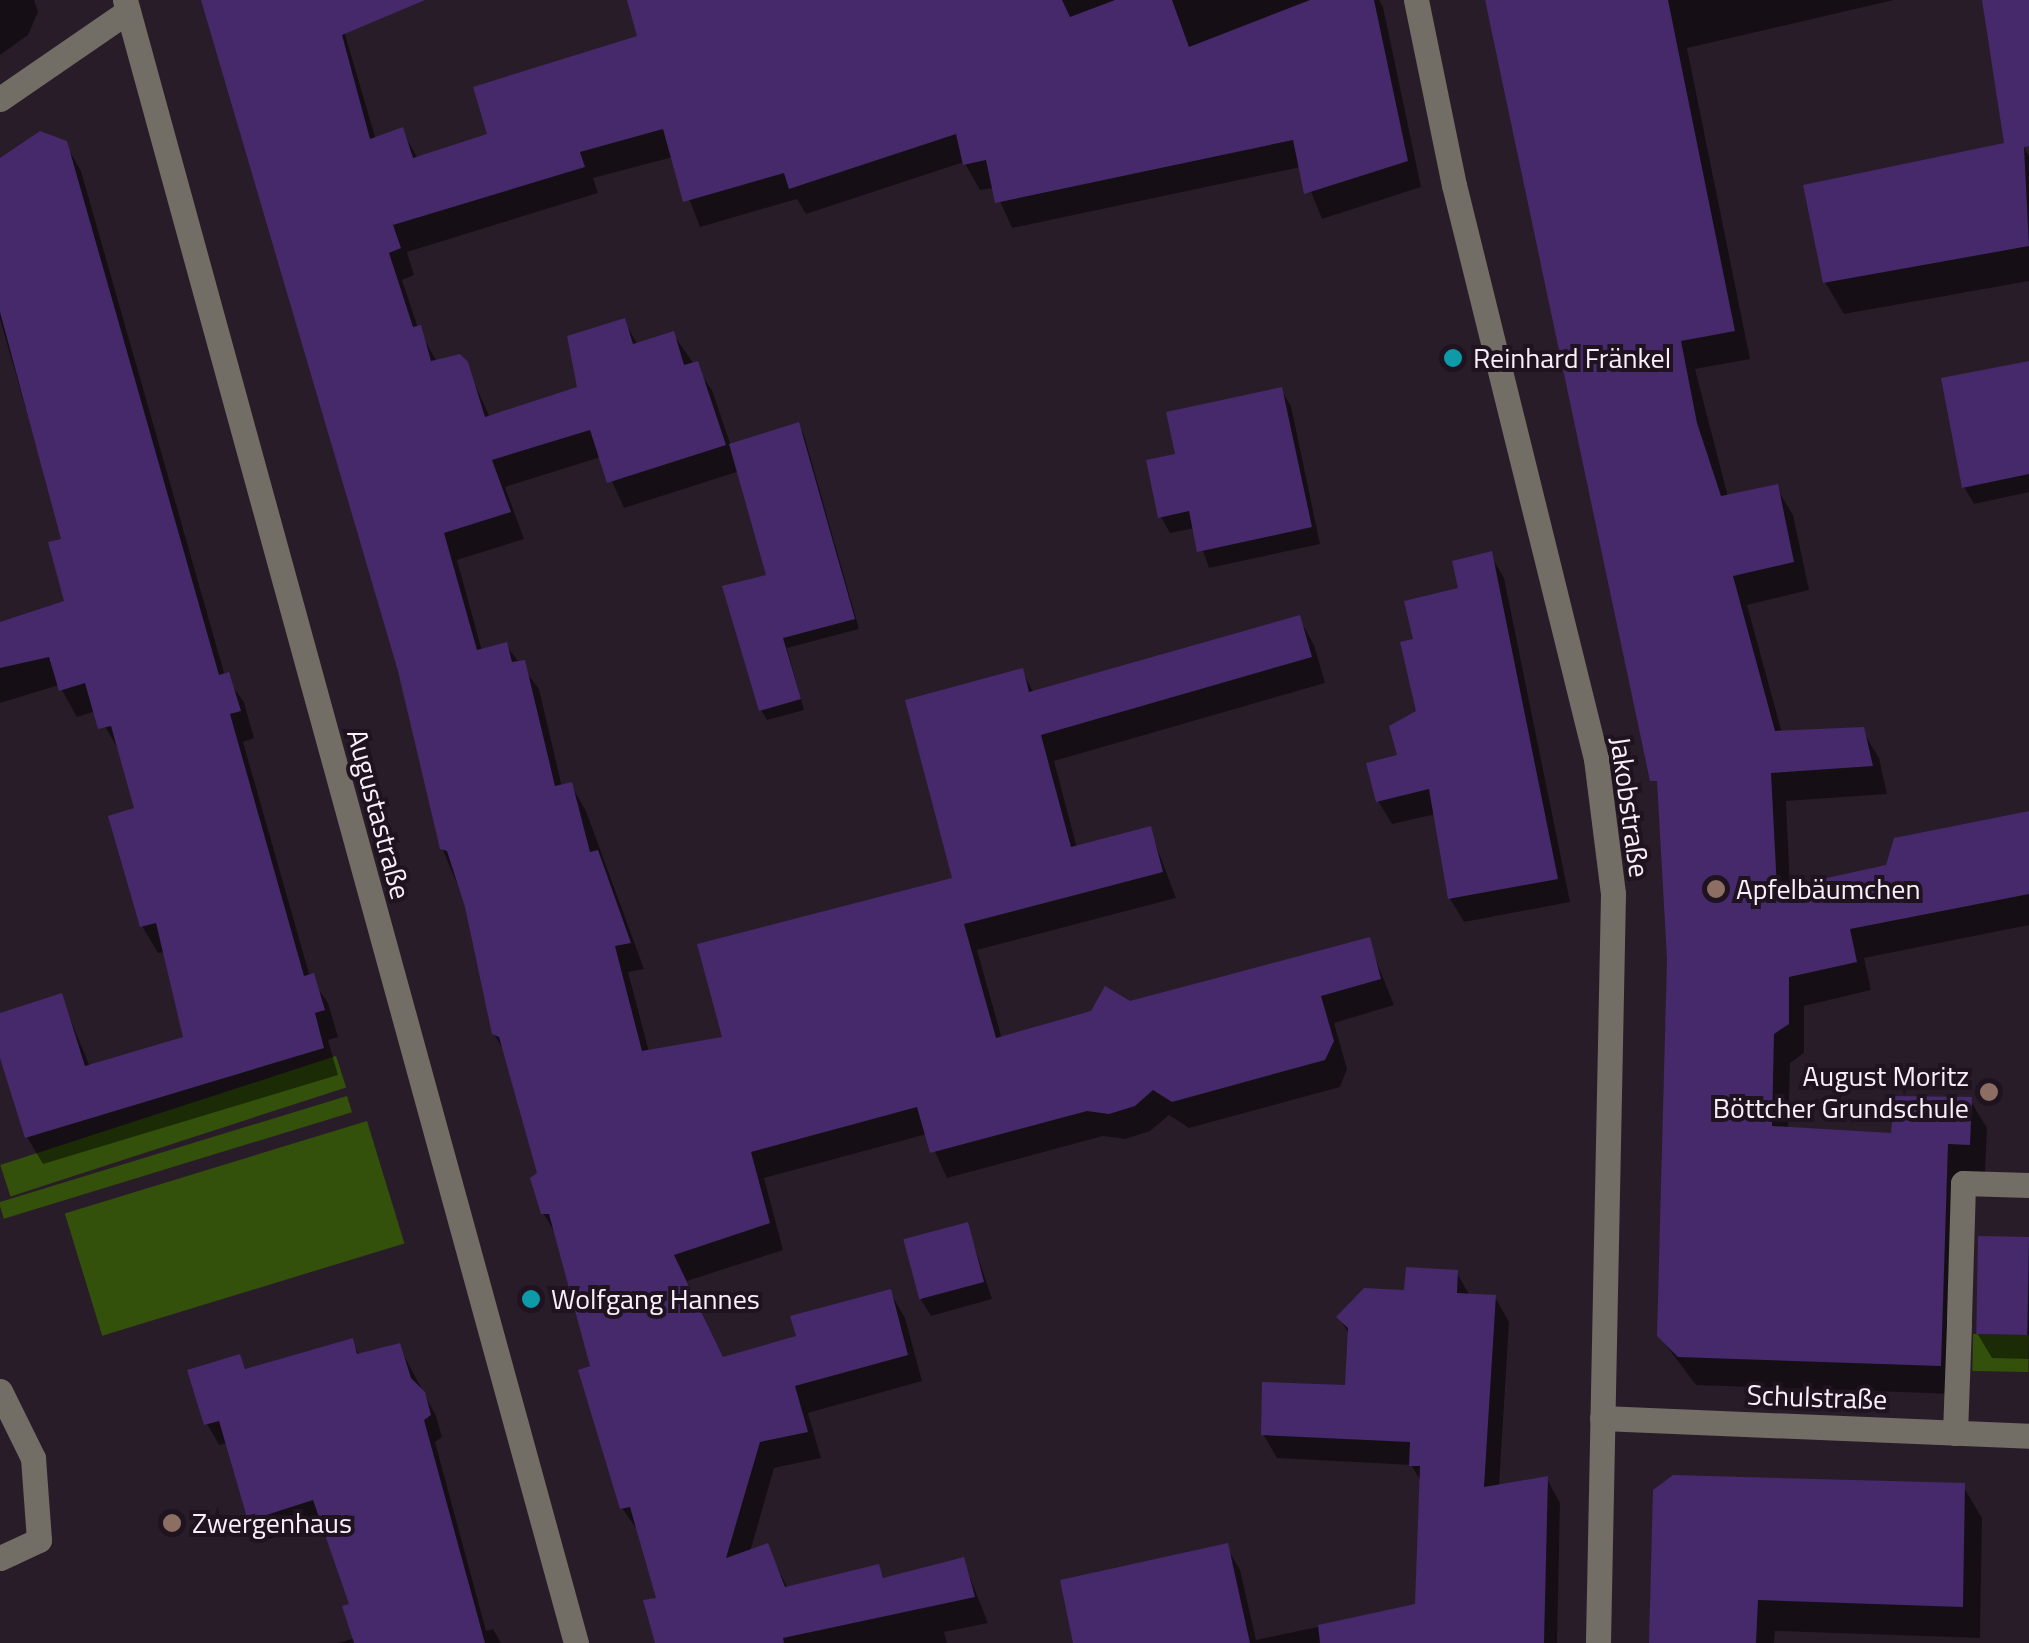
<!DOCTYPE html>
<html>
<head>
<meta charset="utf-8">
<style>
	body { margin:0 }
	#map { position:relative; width:2029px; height:1643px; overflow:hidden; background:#291c29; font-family:"Titillium Web",sans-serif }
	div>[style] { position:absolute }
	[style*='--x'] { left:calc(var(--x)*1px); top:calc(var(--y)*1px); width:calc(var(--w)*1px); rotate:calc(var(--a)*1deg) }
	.green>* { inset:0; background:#34510b; transform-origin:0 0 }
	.shadow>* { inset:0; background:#0007 }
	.building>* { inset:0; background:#45296b; transform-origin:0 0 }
	.minor>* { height:25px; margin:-12.5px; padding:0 12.5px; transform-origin:12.5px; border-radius:12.5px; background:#726e66 }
	.dots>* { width:28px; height:28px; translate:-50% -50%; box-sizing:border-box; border:5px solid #1f131f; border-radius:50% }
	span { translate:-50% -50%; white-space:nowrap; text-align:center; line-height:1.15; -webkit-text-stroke:8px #1f131f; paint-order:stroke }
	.poi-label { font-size:28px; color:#f8eff8 }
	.left { translate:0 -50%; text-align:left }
	.right { translate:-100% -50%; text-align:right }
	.street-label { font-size:28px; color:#f8eff8 }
</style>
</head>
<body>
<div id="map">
	<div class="green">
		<div style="left:336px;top:1056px;width:33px;height:353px;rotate:72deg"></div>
		<div style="left:347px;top:1096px;width:17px;height:364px;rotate:73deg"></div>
		<div style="left:367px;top:1121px;width:128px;height:316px;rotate:73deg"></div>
		<div style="left:1973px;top:1334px;width:56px;height:37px;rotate:1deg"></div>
	</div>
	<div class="shadow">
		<div style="clip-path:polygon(0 0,34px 0,38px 12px,28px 35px,0 55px)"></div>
		<div style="clip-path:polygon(204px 0,335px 0,376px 140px,402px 130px,418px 159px,491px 136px,640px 38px,629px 0,1379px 0,1383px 7px,1421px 187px,1322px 219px,1301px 167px,1012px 228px,994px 188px,980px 190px,964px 162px,806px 214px,797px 199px,700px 227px,673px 157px,593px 178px,598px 193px,407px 252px,414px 275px,402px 280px,418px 328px,437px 362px,466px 364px,490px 418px,579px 388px,624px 321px,638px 345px,673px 334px,712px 390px,731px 446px,798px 425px,804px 435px,859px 629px,787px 648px,804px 710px,767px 720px,761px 710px,769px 576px,740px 471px,624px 508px,601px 457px,505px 487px,524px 539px,457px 560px,482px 651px,506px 645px,539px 689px,562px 787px,571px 785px,586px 811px,644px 969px,628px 972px,649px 1052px,725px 1039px,955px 879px,1022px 671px,1034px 693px,1299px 618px,1314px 645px,1325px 683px,1054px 761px,1077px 848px,1150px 829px,1176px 898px,977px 950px,1002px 1039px,1368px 940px,1394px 1005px,1334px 1023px,1347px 1069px,1340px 1087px,1189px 1128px,1169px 1115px,1150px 1131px,1125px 1139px,1103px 1136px,947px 1178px,927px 1134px,764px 1178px,783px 1250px,687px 1281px,724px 1359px,799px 1338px,890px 1292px,905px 1318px,922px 1381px,808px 1413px,821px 1458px,774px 1468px,750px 1552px,767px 1546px,788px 1589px,878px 1567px,885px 1580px,963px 1560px,988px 1623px,944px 1632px,947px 1643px,669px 1643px,640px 1534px,622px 1508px,593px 1367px,558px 1238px,543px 1213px,540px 1174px,507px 1056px,494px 1034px,467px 907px,442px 848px,416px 728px)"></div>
		<div style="clip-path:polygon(1485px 0,1894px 0,1687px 48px,1750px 359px,1695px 369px,1728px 497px,1776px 487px,1793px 515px,1809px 590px,1747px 605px,1782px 733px,1862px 730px,1879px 758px,1887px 794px,1786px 801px,1790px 888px,1888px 867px,2029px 814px,2029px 925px,1864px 958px,1871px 990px,1804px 1006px,1804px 1053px,1790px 1063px,1788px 1130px,1894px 1135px,1970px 1100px,1987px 1128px,1985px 1173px,1963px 1172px,1956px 1394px,1696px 1385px,1659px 1336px,1669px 958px,1661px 794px)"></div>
		<div style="clip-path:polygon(2021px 142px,2029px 156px,2029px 281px,1844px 314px,1825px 282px)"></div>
		<div style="clip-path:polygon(65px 143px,81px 171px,225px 676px,244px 702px,254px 738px,243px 742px,310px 977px,328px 1003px,338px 1037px,328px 1040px,338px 1075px,43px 1164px,27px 1137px,0 1049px,0 1016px,61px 996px,90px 1067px,186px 1038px,165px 952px,158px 953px,142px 926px,137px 810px,121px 754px,96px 711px,77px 717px,59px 685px,0 703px,0 624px,67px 602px,64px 541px,0 319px,0 162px)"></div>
		<div style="clip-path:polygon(2029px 364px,2029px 492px,1974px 504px,1964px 487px)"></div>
		<div style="clip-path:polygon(1281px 390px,1291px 406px,1320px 544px,1209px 568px,1195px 528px,1170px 533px,1161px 517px,1178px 456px)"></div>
		<div style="clip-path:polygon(1490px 554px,1504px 578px,1570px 902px,1464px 922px,1450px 899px,1436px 814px,1392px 824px,1378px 801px,1419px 712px,1416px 641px)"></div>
		<div style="clip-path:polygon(967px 1224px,992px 1299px,931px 1316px,921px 1300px)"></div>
		<div style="clip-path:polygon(2029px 1240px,2029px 1359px,1992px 1358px,1977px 1333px)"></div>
		<div style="clip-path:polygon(1457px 1273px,1470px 1296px,1495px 1297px,1509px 1322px,1499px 1487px,1547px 1479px,1560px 1503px,1557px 1643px,1076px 1643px,1226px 1546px,1240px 1570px,1256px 1640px,1417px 1606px,1422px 1483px,1411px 1465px,1277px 1458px,1263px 1434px,1347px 1388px,1350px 1336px,1339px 1317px)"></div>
		<div style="clip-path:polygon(352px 1341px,360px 1356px,399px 1346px,436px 1416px,442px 1437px,435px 1442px,486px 1631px,493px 1629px,501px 1643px,338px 1643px,355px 1638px,352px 1606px,323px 1521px,263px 1541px,250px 1520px,228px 1443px,219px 1445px,207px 1424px,239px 1357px,247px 1371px)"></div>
		<div style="clip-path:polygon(1963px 1486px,1982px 1518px,1980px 1638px,1775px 1631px,1774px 1643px,1652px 1643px)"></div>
	</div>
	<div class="building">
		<div style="clip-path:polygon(201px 0,425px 0,342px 35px,370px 139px,403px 127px,413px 158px,487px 134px,473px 87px,637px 36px,627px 0,1062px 0,1070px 17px,1115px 0,1172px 0,1189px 47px,1310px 0,1374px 0,1408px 161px,1304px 194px,1293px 140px,995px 203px,986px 160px,963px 165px,956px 134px,789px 189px,784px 173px,683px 202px,663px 129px,580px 152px,585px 167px,393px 225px,401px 248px,389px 253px,413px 327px,421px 325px,431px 361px,460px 354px,468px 362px,485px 417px,577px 387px,567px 336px,625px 318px,633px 344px,674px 331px,684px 365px,698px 361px,726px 445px,607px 483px,590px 430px,492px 460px,511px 512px,444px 533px,477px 650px,507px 642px,512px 662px,525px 660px,555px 786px,572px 782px,590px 852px,598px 850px,631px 943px,615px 946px,642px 1051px,722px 1037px,697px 944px,952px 878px,905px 700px,1023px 668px,1029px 692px,1300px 615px,1312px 657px,1041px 735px,1071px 847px,1151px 826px,1163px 872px,964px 924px,996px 1038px,1091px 1011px,1105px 986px,1130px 1001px,1370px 937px,1381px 979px,1321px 996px,1334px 1041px,1325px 1060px,1172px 1102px,1153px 1090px,1135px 1106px,1109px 1114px,1087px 1111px,930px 1153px,917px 1107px,751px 1152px,770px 1223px,674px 1255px,723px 1357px,796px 1336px,790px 1316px,891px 1289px,908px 1355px,795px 1386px,808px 1432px,760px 1442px,726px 1558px,768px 1543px,785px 1587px,879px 1564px,883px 1578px,964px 1557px,975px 1597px,783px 1638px,784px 1643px,655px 1643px,643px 1600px,656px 1598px,630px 1507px,620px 1509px,578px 1370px,590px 1366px,549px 1214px,541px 1214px,530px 1178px,537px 1173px,499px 1037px,492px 1034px,465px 907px,447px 851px,440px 849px,398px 671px)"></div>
		<div style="clip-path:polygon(1485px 0,1668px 0,1735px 331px,1681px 341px,1697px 423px,1721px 496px,1778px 484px,1794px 562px,1733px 576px,1775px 731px,1864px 727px,1873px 766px,1771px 773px,1777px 889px,1886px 865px,1894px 838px,2029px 811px,2029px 894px,1850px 929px,1857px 962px,1789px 977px,1789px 1024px,1774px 1034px,1772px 1126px,1891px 1133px,1894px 1096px,1972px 1097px,1970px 1145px,1948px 1144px,1941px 1366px,1678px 1357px,1657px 1336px,1667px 959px,1657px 781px,1650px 781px)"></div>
		<div style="clip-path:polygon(1982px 0,2029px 0,2029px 146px,2024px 147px,2029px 246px,1823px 283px,1803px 185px,2004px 143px)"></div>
		<div style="clip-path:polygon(40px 131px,67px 141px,219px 675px,229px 672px,241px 711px,230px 714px,304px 976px,314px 973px,325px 1010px,315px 1013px,324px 1048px,25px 1138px,0 1058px,0 1013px,62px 993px,85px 1066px,183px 1037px,156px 923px,140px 927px,108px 816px,134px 808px,111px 726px,98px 729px,85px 683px,59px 691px,49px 657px,0 668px,0 622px,64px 601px,48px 542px,61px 539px,0 312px,0 158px)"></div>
		<div style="clip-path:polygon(2029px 361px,2029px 474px,1962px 488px,1941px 378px)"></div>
		<div style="clip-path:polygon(1282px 387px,1312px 527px,1197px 552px,1189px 511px,1158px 518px,1146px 460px,1175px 454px,1166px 412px)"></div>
		<div style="clip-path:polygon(799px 422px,855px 619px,783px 638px,801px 699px,759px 711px,722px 586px,766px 575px,729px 444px)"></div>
		<div style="clip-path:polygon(1492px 551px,1558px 879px,1448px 899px,1429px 789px,1376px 802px,1366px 763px,1397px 755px,1389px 726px,1416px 711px,1400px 642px,1413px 639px,1404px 601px,1458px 588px,1452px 561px)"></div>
		<div style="left:968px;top:1222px;width:62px;height:67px;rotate:75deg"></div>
		<div style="left:1978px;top:1236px;width:51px;height:98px;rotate:1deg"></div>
		<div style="clip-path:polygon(1406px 1267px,1458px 1270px,1457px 1293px,1496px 1295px,1484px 1487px,1548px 1476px,1544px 1643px,1320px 1643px,1318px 1625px,1415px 1604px,1420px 1466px,1409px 1466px,1410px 1442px,1261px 1435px,1262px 1382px,1345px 1385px,1348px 1328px,1336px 1317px,1364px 1288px,1404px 1290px)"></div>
		<div style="clip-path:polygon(353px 1338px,357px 1354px,400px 1343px,411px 1378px,425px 1392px,431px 1415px,424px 1420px,485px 1643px,354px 1643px,342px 1606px,349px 1604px,313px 1500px,248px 1521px,219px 1421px,204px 1425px,187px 1370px,240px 1354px,245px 1369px)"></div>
		<div style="clip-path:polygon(1673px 1475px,1965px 1483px,1963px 1607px,1758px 1600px,1756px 1643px,1649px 1643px,1653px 1490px)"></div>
		<div style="clip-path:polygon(1228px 1543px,1250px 1643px,1073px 1643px,1060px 1580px)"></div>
	</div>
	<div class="minor">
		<div style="--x:125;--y:0;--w:1704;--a:74.65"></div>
		<div style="--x:1416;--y:0;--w:189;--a:78.4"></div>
		<div style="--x:1454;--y:185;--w:591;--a:76.1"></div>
		<div style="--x:1596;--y:759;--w:136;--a:82.8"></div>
		<div style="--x:1613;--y:894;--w:749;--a:91.15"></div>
		<div style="--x:0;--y:99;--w:155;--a:-34.5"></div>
		<div style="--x:1959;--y:1319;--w:136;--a:-88.3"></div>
		<div style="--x:1963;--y:1183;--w:66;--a:1.7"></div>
		<div style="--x:0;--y:1391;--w:75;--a:63.8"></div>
		<div style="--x:33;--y:1458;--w:82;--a:85.8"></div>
		<div style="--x:39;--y:1540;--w:43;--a:155.2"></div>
		<div style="--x:1602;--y:1418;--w:427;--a:2.4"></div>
		<div style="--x:1955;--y:1433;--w:110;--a:-87.9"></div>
	</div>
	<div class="dots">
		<div style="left:1453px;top:358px;background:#0f9aa8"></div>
		<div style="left:1716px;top:889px;background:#8d6e63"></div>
		<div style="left:1989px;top:1092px;background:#8d6e63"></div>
		<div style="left:531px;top:1299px;background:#0f9aa8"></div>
		<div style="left:172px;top:1523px;background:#8d6e63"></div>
	</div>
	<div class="poi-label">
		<span class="left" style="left:1473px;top:358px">Reinhard Fränkel</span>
		<span class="left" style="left:1736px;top:889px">Apfelbäumchen</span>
		<span class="right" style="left:1969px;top:1092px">August Moritz<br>Böttcher Grundschule</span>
		<span class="left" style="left:551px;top:1299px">Wolfgang Hannes</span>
		<span class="left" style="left:192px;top:1523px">Zwergenhaus</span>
	</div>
	<div class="street-label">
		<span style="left:1630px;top:807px;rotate:82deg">Jakobstraße</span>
		<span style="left:379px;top:814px;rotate:75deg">Augustastraße</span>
		<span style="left:1817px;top:1397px;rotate:2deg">Schulstraße</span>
	</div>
</div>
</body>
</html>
